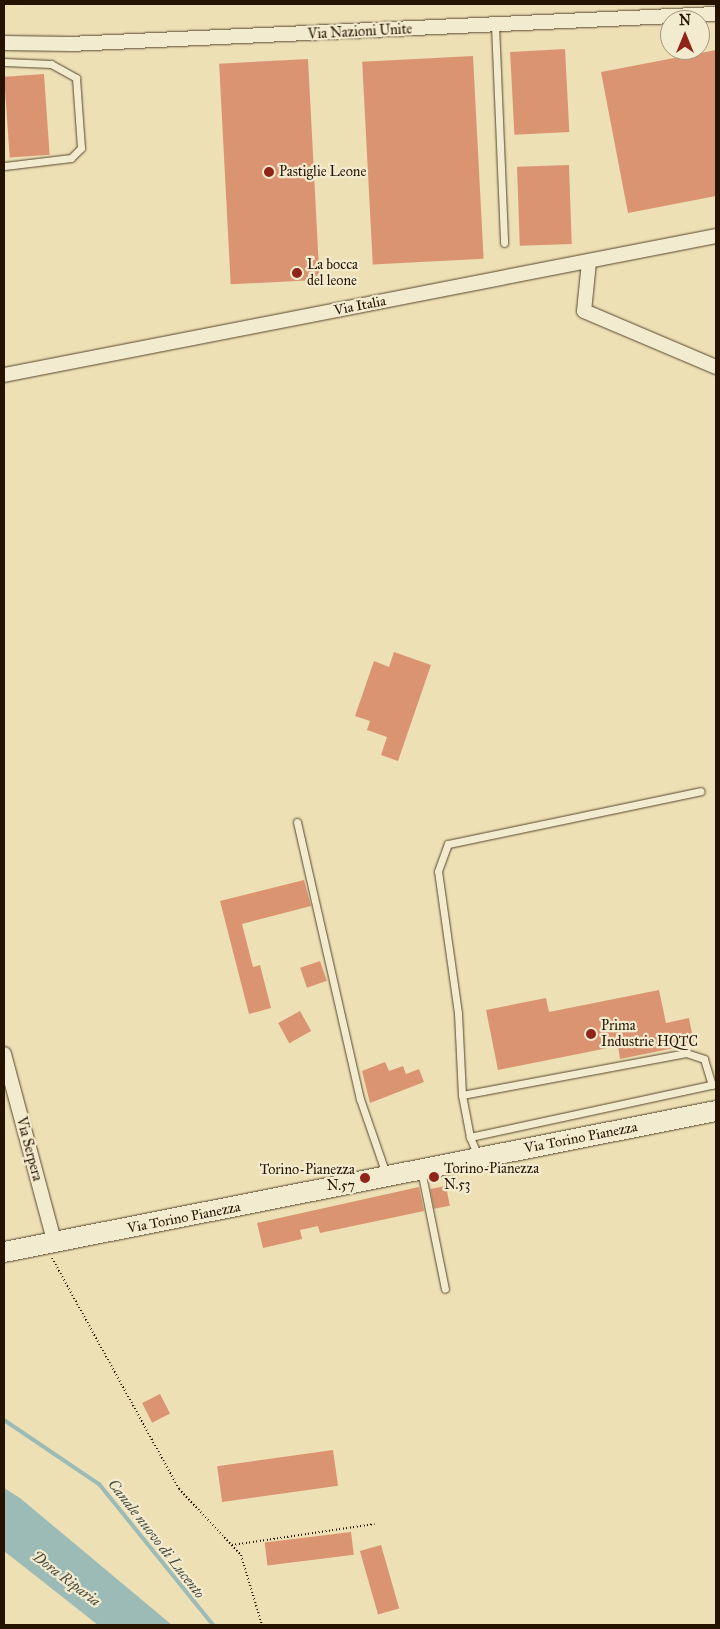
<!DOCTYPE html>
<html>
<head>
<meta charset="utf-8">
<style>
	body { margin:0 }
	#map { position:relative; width:720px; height:1629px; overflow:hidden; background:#ede0b5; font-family:"IM FELL Great Primer",serif }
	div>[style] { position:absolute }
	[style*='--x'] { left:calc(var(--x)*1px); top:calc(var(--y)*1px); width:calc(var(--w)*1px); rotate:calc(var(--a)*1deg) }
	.water>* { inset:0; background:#9cbbb7 }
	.stream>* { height:4px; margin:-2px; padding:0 2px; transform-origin:2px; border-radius:2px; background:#9cbbb7 }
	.building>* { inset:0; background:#db9471; transform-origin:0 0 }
	.path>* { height:2px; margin-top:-1px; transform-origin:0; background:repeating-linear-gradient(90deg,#251300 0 1px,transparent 0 3.5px) }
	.roads { filter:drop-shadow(0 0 1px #57462d) drop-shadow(0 0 1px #57462d) }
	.lane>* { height:7px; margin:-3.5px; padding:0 3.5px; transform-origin:3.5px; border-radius:3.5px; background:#f3ebcf }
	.street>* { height:14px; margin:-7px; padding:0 7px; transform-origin:7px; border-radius:7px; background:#f3ebcf }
	.secondary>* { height:20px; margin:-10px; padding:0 10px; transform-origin:10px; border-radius:10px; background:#f3ebcf }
	.dots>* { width:14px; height:14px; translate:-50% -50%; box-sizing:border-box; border:2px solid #f3ebcf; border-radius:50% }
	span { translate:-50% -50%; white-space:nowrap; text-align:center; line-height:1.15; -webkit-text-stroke:4.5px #f3ebcf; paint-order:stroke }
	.street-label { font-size:14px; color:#251300 }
	.poi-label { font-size:14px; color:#251300 }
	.left { translate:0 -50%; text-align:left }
	.right { translate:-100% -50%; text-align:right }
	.water-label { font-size:15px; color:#4f4e40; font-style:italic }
	.frame { position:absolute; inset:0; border:5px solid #251300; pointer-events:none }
	.north { position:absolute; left:660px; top:10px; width:50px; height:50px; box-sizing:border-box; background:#f3ebcf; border:1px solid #a1957c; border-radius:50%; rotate:0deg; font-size:14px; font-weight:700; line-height:20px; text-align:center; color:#251300 }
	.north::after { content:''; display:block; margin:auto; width:18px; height:22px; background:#8f2418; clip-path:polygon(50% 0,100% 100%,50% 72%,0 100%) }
</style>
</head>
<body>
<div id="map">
	<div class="water">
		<div style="clip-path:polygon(4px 1488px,20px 1498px,172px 1625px,98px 1625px,4px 1551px)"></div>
	</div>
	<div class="stream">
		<div style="--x:4;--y:1420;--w:115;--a:34"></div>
		<div style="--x:99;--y:1484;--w:181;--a:51"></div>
	</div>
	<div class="building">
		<div style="left:565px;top:49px;width:83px;height:55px;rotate:87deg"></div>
		<div style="clip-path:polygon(716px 50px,716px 196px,628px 213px,601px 72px)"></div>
		<div style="left:473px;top:56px;width:203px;height:111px;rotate:87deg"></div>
		<div style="left:308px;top:59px;width:221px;height:89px;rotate:87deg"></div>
		<div style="left:44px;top:74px;width:81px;height:40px;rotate:86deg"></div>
		<div style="left:569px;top:165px;width:79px;height:52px;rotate:88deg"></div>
		<div style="clip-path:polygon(394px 652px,431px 665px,398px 761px,381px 755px,387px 737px,367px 730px,370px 721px,355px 716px,374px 661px,389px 667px)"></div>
		<div style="clip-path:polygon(304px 880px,311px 906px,242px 924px,253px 967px,260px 965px,271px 1008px,249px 1014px,220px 901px)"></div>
		<div style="left:320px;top:961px;width:21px;height:21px;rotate:71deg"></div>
		<div style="clip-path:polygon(659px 990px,666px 1023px,689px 1018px,694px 1044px,620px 1059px,618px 1046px,498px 1070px,486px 1010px,546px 998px,549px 1012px)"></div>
		<div style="left:300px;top:1011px;width:23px;height:25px;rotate:61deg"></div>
		<div style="clip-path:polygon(385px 1062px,389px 1071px,403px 1066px,406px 1074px,419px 1069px,424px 1082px,370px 1103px,362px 1071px)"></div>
		<div style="left:446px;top:1186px;width:20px;height:16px;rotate:79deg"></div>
		<div style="clip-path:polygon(419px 1187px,424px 1211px,320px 1233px,318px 1226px,300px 1230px,302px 1239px,263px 1248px,257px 1223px)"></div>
		<div style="left:160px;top:1394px;width:22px;height:20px;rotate:63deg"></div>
		<div style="left:333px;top:1450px;width:36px;height:117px;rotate:82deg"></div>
		<div style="left:351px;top:1532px;width:23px;height:87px;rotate:83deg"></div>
		<div style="left:381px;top:1545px;width:66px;height:22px;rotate:74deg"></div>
	</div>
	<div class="path">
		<div style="--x:52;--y:1258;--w:264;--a:61.2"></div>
		<div style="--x:179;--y:1489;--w:91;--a:46.8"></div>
		<div style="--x:241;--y:1555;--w:73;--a:73.3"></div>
		<div style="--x:232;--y:1545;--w:144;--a:-8.4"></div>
	</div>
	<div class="roads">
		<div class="lane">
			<div style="--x:495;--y:25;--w:218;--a:87.6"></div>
			<div style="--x:4;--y:62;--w:47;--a:2.4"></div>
			<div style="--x:51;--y:64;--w:29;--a:29"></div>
			<div style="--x:76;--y:78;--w:70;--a:85.9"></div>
			<div style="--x:81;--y:148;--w:14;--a:135"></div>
			<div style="--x:71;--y:158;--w:67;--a:173.2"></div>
			<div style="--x:297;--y:822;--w:284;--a:77.2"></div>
			<div style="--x:360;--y:1099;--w:79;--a:70.9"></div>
			<div style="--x:462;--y:1095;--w:228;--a:-10.6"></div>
			<div style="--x:686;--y:1053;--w:19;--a:18"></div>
			<div style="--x:704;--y:1059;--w:27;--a:73"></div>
			<div style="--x:470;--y:1137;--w:43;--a:-100.8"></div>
			<div style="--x:462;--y:1095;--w:82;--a:-92.8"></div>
			<div style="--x:458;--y:1013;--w:143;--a:-98"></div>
			<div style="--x:438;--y:871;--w:29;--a:-70"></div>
			<div style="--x:448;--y:844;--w:258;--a:-11.8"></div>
			<div style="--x:478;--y:1156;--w:21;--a:-113"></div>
			<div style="--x:470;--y:1137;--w:252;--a:-12.2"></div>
			<div style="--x:421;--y:1170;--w:121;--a:78.6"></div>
		</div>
		<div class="street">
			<div style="--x:4;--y:43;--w:66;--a:0.9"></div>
			<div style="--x:70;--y:44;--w:647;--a:-2.66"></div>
			<div style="--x:589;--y:262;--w:49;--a:95.8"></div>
			<div style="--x:584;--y:311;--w:143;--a:23"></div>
			<div style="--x:4;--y:375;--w:725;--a:-11.05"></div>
			<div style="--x:4;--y:1054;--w:197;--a:75"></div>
		</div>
		<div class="secondary">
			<div style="--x:4;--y:1252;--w:726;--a:-11.2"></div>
		</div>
	</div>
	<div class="dots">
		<div style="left:269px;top:172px;background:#8f2418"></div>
		<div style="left:297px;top:273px;background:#8f2418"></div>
		<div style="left:591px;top:1034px;background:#8f2418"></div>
		<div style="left:434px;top:1177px;background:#8f2418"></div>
		<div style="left:365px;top:1178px;background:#8f2418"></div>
	</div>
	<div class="street-label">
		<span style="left:360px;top:32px;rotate:-3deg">Via Nazioni Unite</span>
		<span style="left:360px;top:306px;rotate:-11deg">Via Italia</span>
		<span style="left:581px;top:1138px;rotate:-11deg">Via Torino Pianezza</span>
		<span style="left:29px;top:1149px;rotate:75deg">Via Serpera</span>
		<span style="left:184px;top:1218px;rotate:-11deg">Via Torino Pianezza</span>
	</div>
	<div class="poi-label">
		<span class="left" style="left:279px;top:172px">Pastiglie Leone</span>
		<span class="left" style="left:307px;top:273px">La bocca<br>del leone</span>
		<span class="left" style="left:601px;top:1034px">Prima<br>Industrie HQTC</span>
		<span class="left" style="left:444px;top:1177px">Torino-Pianezza<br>N.53</span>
		<span class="right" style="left:355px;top:1178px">Torino-Pianezza<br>N.57</span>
	</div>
	<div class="water-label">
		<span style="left:156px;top:1539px;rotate:52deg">Canale nuovo di Lucento</span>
		<span style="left:66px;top:1579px;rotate:37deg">Dora Riparia</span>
	</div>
	<div class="frame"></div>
	<div class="north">N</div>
</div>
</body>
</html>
